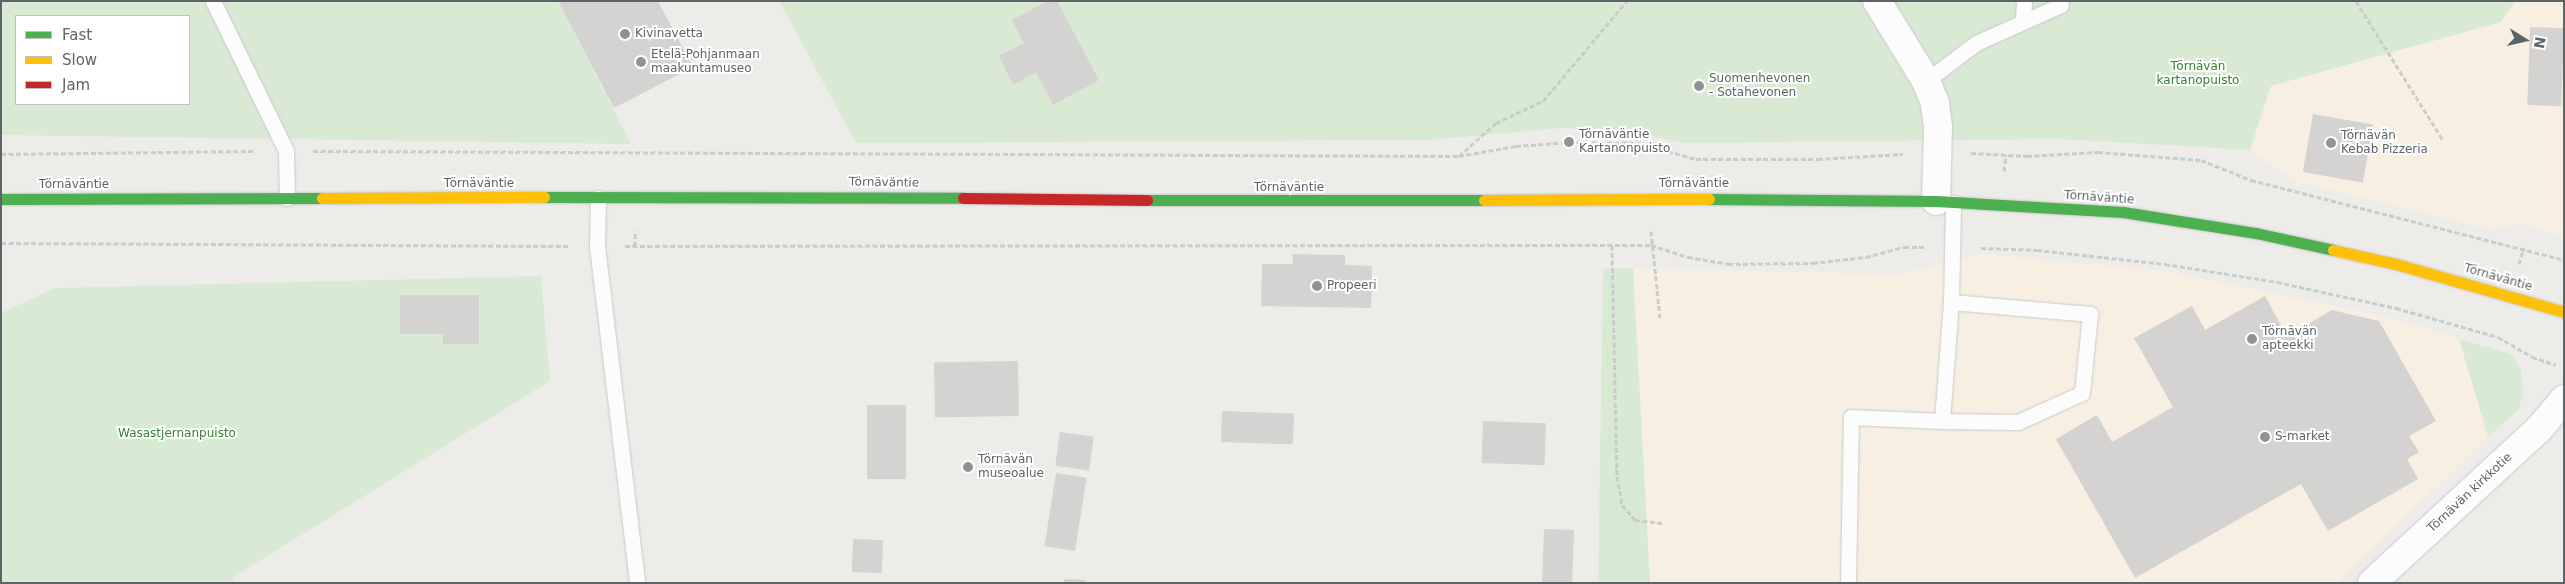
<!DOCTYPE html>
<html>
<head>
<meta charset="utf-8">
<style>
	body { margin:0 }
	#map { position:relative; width:2565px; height:584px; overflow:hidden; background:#eeece9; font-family:"DejaVu Sans",sans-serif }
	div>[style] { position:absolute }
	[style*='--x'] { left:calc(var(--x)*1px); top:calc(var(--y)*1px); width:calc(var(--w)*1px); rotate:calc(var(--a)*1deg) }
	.commercial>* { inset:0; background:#f7f0e2 }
	.green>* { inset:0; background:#d9ead4 }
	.building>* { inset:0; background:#d5d3d2; transform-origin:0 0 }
	.path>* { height:3px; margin-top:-1.5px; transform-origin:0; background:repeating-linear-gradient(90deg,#c7ceca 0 5px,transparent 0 7.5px) }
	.roads { filter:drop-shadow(0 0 1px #cac9ca) drop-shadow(0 0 1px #cac9ca) }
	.lane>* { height:15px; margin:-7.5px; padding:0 7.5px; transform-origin:7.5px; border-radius:7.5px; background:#fcfcfc }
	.street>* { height:28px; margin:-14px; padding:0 14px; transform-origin:14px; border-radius:14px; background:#fcfcfc }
	.fast>* { height:11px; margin:-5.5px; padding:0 5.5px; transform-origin:5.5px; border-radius:5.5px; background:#4caf50 }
	.slow>* { height:11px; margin:-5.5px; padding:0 5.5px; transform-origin:5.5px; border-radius:5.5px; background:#ffc107 }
	.jam>* { height:11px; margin:-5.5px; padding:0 5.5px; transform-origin:5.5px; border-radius:5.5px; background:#c62828 }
	.dots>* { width:14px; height:14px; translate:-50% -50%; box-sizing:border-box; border:2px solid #fff; border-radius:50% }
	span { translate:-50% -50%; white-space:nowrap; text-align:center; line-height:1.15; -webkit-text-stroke:4px #fff; paint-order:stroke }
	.poi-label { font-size:12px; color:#5e6368 }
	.left { translate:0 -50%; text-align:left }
	.park-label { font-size:12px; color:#368430 }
	.street-label { font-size:12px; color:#5e6368 }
	.frame { position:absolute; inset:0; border:2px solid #5e6368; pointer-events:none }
	.legend { position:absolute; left:15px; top:15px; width:175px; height:90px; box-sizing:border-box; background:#fff; border:1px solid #bfc1c3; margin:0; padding:6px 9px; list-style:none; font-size:15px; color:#5e6368 }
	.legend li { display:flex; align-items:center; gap:10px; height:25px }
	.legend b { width:25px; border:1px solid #bfc1c3 }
	.north { position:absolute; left:2500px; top:15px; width:50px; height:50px; -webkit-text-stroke:4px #fff; paint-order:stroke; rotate:100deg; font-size:14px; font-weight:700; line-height:20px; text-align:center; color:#5e6368 }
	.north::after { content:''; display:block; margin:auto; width:18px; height:22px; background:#5e6368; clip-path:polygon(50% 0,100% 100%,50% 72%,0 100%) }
</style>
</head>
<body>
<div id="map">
	<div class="commercial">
		<div style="clip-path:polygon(2515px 1px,2564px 1px,2564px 237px,2524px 224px,2488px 229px,2297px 182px,2250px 150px,2271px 86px,2501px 22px)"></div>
		<div style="clip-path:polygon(1981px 254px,2165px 271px,2396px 319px,2459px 339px,2488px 437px,2336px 583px,1650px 583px,1633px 268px,1899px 275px)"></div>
	</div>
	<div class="green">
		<div style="clip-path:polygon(evenodd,1px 1px,558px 1px,631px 144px,1px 135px,1px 1px,16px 16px,189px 16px,189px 104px,16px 104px,16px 16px)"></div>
		<div style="clip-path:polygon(779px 1px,2515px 1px,2501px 22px,2271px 86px,2250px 150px,2059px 139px,1681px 143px,1628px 130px,1562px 128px,1430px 140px,856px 143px)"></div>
		<div style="clip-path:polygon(1633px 268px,1650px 583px,1598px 583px,1603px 269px)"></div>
		<div style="clip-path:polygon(541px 276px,550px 381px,232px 578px,235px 583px,1px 583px,1px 313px,55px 288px)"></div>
		<div style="clip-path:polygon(2459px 339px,2511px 354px,2521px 369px,2523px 392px,2519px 409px,2488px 437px)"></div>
	</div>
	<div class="building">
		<div style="clip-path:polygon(558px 1px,658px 1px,693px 67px,614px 108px)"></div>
		<div style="clip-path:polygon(1048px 1px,1057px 1px,1099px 80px,1053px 105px,1036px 72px,1013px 85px,999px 56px,1024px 43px,1012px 20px)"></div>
		<div style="left:2530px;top:27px;width:34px;height:78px;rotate:2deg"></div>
		<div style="left:2313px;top:114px;width:61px;height:59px;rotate:10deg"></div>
		<div style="clip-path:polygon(1292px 254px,1345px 255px,1345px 265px,1372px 266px,1371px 308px,1261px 306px,1262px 264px,1293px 264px)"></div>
		<div style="clip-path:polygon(400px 295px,479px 295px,479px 344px,443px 344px,443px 334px,400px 334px)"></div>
		<div style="clip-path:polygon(2265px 296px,2287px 336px,2332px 310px,2379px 321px,2436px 421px,2409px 436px,2419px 452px,2407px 459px,2418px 479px,2328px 531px,2301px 484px,2135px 578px,2056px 439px,2097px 415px,2112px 442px,2173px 407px,2134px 338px,2192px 306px,2205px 330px)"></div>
		<div style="left:1018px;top:361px;width:55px;height:84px;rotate:89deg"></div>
		<div style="left:906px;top:405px;width:74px;height:39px;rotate:90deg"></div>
		<div style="left:1222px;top:411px;width:72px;height:31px;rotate:2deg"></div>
		<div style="left:1483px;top:421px;width:63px;height:42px;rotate:2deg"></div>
		<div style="left:1060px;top:432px;width:34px;height:34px;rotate:8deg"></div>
		<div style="left:1056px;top:473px;width:31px;height:74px;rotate:9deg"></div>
		<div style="left:1544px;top:529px;width:30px;height:54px;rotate:2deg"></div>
		<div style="left:853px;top:539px;width:30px;height:33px;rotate:2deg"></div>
		<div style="clip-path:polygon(1064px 579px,1085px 580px,1085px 583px,1063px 583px)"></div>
	</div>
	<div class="path">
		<div style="--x:2356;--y:1;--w:164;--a:58"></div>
		<div style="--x:313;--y:151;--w:1146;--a:0.25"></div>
		<div style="--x:1459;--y:156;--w:58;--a:-10"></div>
		<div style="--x:1516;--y:146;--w:53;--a:-4.3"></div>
		<div style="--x:1569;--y:142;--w:70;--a:0.8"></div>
		<div style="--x:1639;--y:143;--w:59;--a:15.7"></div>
		<div style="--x:1696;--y:159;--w:122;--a:0"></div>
		<div style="--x:1818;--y:159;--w:85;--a:-3.4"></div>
		<div style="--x:1971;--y:153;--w:56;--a:3.1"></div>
		<div style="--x:2027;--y:156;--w:71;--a:-3.2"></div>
		<div style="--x:2098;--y:152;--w:103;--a:4.4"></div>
		<div style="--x:2201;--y:160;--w:54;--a:21.8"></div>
		<div style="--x:2251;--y:180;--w:323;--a:14.3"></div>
		<div style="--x:1;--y:154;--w:253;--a:-0.7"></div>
		<div style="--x:1459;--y:156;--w:50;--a:-41.7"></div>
		<div style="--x:1496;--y:123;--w:52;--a:-25.1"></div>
		<div style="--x:1543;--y:101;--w:131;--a:-50"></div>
		<div style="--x:2004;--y:171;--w:16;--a:-83"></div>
		<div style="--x:1651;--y:231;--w:87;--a:84.1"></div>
		<div style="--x:1;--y:243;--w:568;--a:0.3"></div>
		<div style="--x:1612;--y:245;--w:231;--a:88.8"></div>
		<div style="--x:1617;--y:476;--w:29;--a:80"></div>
		<div style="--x:1622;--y:505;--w:20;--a:49"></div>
		<div style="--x:1635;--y:520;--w:30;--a:6"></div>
		<div style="--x:625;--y:246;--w:1026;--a:-0.06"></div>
		<div style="--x:1651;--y:245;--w:39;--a:18"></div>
		<div style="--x:1688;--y:257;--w:41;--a:9.9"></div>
		<div style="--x:1728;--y:264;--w:85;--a:-0.7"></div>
		<div style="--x:1813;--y:263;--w:53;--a:-6.5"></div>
		<div style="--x:1866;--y:257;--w:39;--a:-15"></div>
		<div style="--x:1904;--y:247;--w:21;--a:0"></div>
		<div style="--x:635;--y:246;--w:15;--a:-90"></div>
		<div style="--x:1981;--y:248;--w:56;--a:2"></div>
		<div style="--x:2037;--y:250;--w:129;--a:6.2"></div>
		<div style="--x:2165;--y:264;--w:113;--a:9.1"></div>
		<div style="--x:2277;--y:282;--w:122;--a:12.3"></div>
		<div style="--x:2396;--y:308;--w:106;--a:15.9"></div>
		<div style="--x:2498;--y:337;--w:39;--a:30"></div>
		<div style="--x:2532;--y:357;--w:25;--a:18"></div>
		<div style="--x:2519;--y:264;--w:17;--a:-73"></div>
	</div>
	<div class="roads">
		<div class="lane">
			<div style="--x:213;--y:1;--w:167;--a:64"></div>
			<div style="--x:286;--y:151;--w:47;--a:88.8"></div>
			<div style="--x:2023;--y:21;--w:20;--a:-87"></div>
			<div style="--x:1926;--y:81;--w:63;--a:-37.2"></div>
			<div style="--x:1976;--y:43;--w:93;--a:-24.1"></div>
			<div style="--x:598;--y:198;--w:48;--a:91.2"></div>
			<div style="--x:597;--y:246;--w:339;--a:83.2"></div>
			<div style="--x:1951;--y:302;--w:140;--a:4.9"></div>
			<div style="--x:2090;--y:314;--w:79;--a:95.8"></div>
			<div style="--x:2082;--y:393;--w:70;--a:155.6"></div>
			<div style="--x:2018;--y:422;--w:76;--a:-179.2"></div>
			<div style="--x:1942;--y:421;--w:119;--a:-85.7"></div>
			<div style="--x:1951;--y:302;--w:99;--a:-88.8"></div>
			<div style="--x:1848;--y:583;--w:166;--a:-89"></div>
			<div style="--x:1851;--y:417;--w:91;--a:2.5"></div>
		</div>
		<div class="street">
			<div style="--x:1877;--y:1;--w:94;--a:58.5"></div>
			<div style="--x:1926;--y:81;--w:24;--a:68"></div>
			<div style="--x:1935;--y:103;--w:24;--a:83"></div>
			<div style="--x:1938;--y:127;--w:74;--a:91.5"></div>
			<div style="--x:2372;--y:583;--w:227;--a:-42.7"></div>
			<div style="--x:2539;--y:429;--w:39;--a:-50"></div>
		</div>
		<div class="fast">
			<div style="--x:544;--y:197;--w:419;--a:0.1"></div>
			<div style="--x:1;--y:199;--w:321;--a:-0.2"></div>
			<div style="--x:1709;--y:199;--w:227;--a:0.5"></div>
			<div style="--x:1936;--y:201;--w:187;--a:3.4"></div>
			<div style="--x:2123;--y:212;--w:135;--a:9"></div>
			<div style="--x:2256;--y:233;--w:79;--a:12.4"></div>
			<div style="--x:1147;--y:200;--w:337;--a:0"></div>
		</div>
		<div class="slow">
			<div style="--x:322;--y:198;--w:222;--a:-0.3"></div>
			<div style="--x:1484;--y:200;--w:225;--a:-0.3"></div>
			<div style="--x:2333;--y:250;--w:65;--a:12.5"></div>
			<div style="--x:2396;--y:264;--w:175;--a:15.9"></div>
		</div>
		<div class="jam">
			<div style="--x:963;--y:198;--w:184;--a:0.6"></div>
		</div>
	</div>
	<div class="dots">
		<div style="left:625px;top:34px;background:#909395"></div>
		<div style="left:641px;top:62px;background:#909395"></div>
		<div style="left:1699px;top:86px;background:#909395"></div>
		<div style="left:1569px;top:142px;background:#909395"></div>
		<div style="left:2331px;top:143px;background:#909395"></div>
		<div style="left:1317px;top:286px;background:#909395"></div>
		<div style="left:2252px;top:339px;background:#909395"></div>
		<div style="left:2265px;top:437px;background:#909395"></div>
		<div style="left:968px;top:467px;background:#909395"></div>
	</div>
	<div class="poi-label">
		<span class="left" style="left:635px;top:34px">Kivinavetta</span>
		<span class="left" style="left:651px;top:62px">Etelä-Pohjanmaan<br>maakuntamuseo</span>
		<span class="left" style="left:1709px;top:86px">Suomenhevonen<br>- Sotahevonen</span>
		<span class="left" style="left:1579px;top:142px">Törnäväntie<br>Kartanonpuisto</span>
		<span class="left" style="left:2341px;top:143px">Törnävän<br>Kebab Pizzeria</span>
		<span class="left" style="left:1327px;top:286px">Propeeri</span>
		<span class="left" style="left:2262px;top:339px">Törnävän<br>apteekki</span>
		<span class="left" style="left:2275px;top:437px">S-market</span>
		<span class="left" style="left:978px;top:467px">Törnävän<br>museoalue</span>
	</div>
	<div class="park-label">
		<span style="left:2198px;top:74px">Törnävän<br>kartanopuisto</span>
		<span style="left:177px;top:434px">Wasastjernanpuisto</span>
	</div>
	<div class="street-label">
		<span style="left:884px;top:183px;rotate:1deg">Törnäväntie</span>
		<span style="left:479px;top:184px">Törnäväntie</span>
		<span style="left:1694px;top:184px">Törnäväntie</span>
		<span style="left:74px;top:185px">Törnäväntie</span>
		<span style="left:1289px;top:188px">Törnäväntie</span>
		<span style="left:2099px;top:198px;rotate:4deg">Törnäväntie</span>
		<span style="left:2498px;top:278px;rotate:16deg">Törnäväntie</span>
		<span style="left:2470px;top:493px;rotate:-43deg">Törnävän kirkkotie</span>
	</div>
	<div class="frame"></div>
	<ul class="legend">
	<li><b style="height:6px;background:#4caf50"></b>Fast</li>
	<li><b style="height:6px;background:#ffc107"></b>Slow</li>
	<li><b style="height:6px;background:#c62828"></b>Jam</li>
	</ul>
	<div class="north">N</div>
</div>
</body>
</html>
